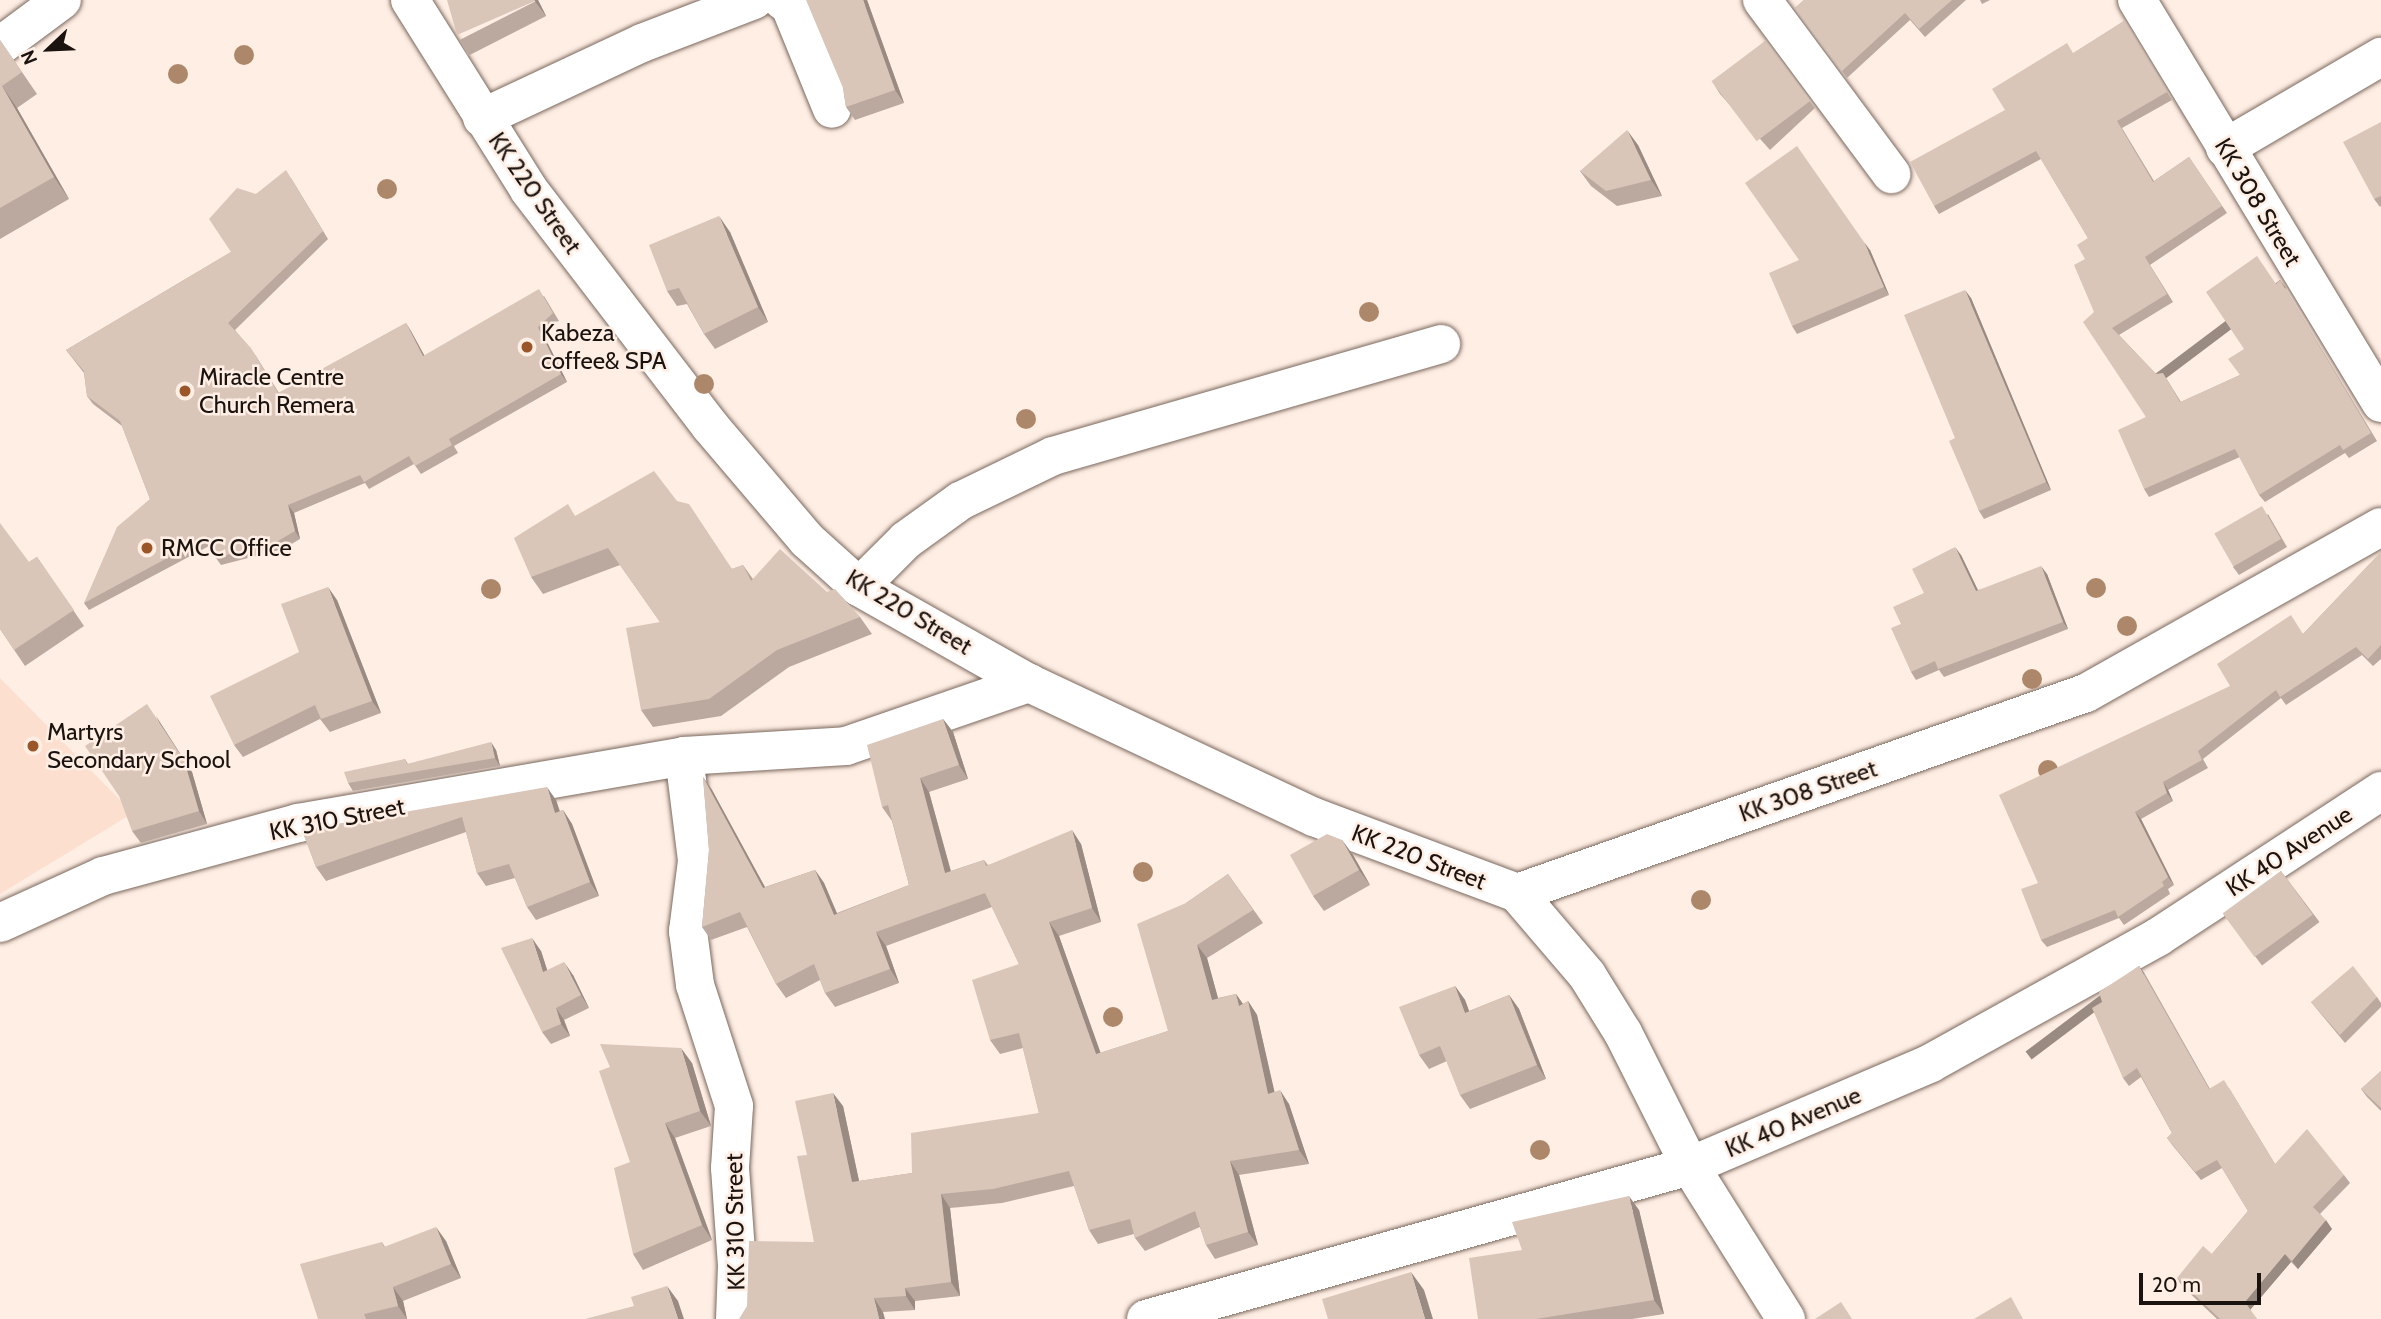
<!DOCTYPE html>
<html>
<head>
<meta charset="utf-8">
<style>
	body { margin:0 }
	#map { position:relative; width:2381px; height:1319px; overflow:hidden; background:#ffeee4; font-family:Cabin,sans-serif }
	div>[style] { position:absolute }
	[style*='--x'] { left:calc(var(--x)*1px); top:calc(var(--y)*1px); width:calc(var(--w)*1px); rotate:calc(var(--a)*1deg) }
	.built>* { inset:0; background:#fcdfcf }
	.roads { filter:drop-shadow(0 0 2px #7a685d) drop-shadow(0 0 2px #7a685d) }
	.minor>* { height:38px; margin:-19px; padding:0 19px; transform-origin:19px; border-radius:19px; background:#fff }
	.trees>* { width:20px; height:20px; margin:-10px; border-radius:50%; background:#ad876a }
	.wall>* { inset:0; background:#bba99f; transform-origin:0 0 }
	.shaded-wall>* { inset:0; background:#998a82; transform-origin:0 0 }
	.building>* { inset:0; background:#dac5b9; transform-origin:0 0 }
	.dots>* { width:19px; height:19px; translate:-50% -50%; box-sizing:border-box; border:4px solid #ffeee4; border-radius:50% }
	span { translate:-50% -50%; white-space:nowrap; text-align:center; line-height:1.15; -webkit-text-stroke:5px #ffeee4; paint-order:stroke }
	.street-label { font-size:24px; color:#1a130f }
	.poi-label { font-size:24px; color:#1a130f }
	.left { translate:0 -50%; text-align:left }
	.north { position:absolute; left:14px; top:14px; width:70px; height:70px; -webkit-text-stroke:5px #ffeee4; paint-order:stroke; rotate:247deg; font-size:19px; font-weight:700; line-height:28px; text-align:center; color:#1a130f }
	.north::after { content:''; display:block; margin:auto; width:24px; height:32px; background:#1a130f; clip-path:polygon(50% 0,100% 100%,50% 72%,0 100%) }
	.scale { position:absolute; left:2139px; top:1273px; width:122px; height:32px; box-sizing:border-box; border:4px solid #1a130f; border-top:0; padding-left:9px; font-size:21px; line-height:24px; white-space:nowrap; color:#1a130f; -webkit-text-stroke:5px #ffeee4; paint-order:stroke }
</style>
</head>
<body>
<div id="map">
	<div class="built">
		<div style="clip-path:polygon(0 678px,133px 813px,0 894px)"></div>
	</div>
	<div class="roads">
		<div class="minor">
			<div style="--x:410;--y:0;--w:224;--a:57.9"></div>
			<div style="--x:529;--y:190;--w:297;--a:52.5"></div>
			<div style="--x:710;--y:426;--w:150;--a:49.6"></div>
			<div style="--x:807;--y:540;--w:70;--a:42.1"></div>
			<div style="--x:859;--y:587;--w:195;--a:29.5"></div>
			<div style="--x:1029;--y:683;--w:315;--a:25.2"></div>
			<div style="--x:1314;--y:817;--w:217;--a:20.5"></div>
			<div style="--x:782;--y:0;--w:10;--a:37"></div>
			<div style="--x:790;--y:6;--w:111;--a:67.8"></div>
			<div style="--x:1762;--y:0;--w:217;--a:53.4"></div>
			<div style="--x:2137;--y:0;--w:471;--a:58.8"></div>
			<div style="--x:0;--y:46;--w:77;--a:-36.6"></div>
			<div style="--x:482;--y:118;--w:177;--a:-25.1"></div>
			<div style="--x:642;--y:43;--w:120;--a:-21"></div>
			<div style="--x:2225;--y:148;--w:181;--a:-30.3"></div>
			<div style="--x:859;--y:587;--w:66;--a:-45"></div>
			<div style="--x:906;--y:540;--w:67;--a:-35.8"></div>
			<div style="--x:960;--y:501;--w:103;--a:-25.8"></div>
			<div style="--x:1053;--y:456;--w:404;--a:-16.1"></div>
			<div style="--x:684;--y:756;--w:106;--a:82.9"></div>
			<div style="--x:697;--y:861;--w:71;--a:97.3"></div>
			<div style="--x:688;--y:931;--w:54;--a:82.6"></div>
			<div style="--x:695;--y:985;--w:127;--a:72.1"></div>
			<div style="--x:734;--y:1106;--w:62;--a:93.7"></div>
			<div style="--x:730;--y:1168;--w:97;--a:85.9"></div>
			<div style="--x:737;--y:1265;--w:54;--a:92.1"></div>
			<div style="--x:0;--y:923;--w:113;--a:-24.5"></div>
			<div style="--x:103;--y:876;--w:202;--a:-15.2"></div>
			<div style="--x:298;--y:823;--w:392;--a:-9.8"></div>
			<div style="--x:684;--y:756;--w:162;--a:-3.5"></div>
			<div style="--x:846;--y:746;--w:194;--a:-19"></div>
			<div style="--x:1146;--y:1319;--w:565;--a:-15.71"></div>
			<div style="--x:1690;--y:1166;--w:262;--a:-23.1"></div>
			<div style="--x:1931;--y:1063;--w:260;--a:-29"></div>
			<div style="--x:2158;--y:937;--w:267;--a:-33.2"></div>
			<div style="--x:1786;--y:1319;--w:181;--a:-122.1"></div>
			<div style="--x:1690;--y:1166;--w:149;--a:-116.7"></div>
			<div style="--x:1623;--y:1033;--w:68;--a:-121.8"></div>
			<div style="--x:1587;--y:975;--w:108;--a:-130.5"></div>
			<div style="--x:1517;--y:893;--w:603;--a:-19.37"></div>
			<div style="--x:2086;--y:693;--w:338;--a:-29.4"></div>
		</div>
	</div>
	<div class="trees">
		<div style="left:244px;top:55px"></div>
		<div style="left:178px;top:74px"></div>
		<div style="left:387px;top:189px"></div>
		<div style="left:1369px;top:312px"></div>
		<div style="left:704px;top:384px"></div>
		<div style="left:1026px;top:419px"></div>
		<div style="left:2096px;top:588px"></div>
		<div style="left:491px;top:589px"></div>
		<div style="left:2127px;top:626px"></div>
		<div style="left:2032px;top:679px"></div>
		<div style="left:2048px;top:770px"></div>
		<div style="left:1143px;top:872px"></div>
		<div style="left:1701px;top:900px"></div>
		<div style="left:1113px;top:1017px"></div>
		<div style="left:1540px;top:1150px"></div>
	</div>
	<div class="wall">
		<div style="left:538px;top:0;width:18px;height:88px;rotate:63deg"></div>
		<div style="clip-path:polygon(867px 0,904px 103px,855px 120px,846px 107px,843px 88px)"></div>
		<div style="clip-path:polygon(1804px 0,1966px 0,1925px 37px,1910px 20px,1847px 78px,1795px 8px)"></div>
		<div style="clip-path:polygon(1980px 0,1990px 0,1982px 4px)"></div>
		<div style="clip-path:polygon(2124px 21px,2172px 100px,2122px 128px,2154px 181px,2189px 157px,2227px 213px,2150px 265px,2173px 302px,2119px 335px,2156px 374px,2163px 373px,2181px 402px,2240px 375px,2244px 349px,2276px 284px,2280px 280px,2377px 441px,2349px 458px,2345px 453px,2265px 502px,2259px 495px,2240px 457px,2149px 497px,2144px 489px,2146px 417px,2094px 312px,2085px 259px,2088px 238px,2041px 159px,1939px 214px,1934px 206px,2005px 110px,2074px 53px)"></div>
		<div style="clip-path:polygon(0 40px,37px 94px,17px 108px,69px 199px,0 239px)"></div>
		<div style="clip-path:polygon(1765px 41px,1815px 108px,1770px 150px,1720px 94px,1715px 86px)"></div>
		<div style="clip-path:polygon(2381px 122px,2381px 206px,2380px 207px,2374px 199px)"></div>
		<div style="clip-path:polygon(1638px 145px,1662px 196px,1617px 206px,1591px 186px,1580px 171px)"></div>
		<div style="clip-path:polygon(291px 178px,328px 239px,235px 330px,256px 356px,279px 393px,406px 323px,424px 356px,544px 296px,559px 321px,543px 334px,567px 382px,454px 446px,458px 453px,421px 474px,414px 464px,369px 489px,365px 483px,294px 513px,300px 539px,283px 549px,221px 565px,216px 558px,211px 545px,89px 610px,84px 603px,150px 499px,122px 426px,93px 404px,87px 396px,84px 373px,66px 350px,231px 252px,256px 194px)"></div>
		<div style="clip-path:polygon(730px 232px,768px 322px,715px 349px,704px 334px,687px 304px,677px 306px,667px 291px)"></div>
		<div style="clip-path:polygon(1870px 250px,1889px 295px,1797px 334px,1792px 326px)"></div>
		<div style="clip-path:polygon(1971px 298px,2051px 490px,1984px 519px,1979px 511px,1955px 438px)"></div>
		<div style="clip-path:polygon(677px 501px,732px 569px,743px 565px,753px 579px,827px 592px,860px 617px,872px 634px,789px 667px,721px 716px,653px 727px,641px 710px,660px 622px,620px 565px,543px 594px,531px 577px,576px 516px)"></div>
		<div style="clip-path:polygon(2268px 514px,2287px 547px,2239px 575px,2233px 567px)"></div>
		<div style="clip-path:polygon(2381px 552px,2381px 659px,2373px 666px,2362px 655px,2286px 705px,2281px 698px,2203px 759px,2208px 768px,2168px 790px,2173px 801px,2141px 819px,2174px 885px,2168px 889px,2170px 894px,2124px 925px,2119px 918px,2047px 947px,2041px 940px,2038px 883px,2230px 686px,2303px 634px)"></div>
		<div style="clip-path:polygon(1961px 555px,1978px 590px,2047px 574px,2068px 629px,1944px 677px,1939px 670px,1916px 680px,1911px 672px,1901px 624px,1924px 593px)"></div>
		<div style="clip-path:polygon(37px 557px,84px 626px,25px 666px,0 629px,29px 562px)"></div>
		<div style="clip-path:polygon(337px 600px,381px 713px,330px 732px,320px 719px,243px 757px,234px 745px)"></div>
		<div style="clip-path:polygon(943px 719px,953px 732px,968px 779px,929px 792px,951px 871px,984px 860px,988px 865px,1081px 844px,1101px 922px,1059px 936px,1100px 1053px,1168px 1031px,1186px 903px,1228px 874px,1263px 923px,1207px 958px,1218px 998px,1236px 994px,1243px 1004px,1248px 1001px,1257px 1015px,1274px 1092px,1289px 1104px,1309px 1164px,1239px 1175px,1258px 1245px,1215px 1259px,1206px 1245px,1200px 1227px,1145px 1251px,1135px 1238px,1134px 1234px,1098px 1244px,1089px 1230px,1074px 1186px,1002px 1203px,950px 1208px,960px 1296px,915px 1301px,915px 1310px,883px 1312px,814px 1242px,807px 1155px,843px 1106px,859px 1181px,912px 1173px,1039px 1113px,1023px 1048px,1000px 1054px,990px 1040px,1019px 964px,992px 907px,886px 946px,899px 983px,835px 1007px,825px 993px,820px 980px,786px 998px,776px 984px,747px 927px,711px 940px,702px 927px,709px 850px,703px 777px,712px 790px,765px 887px,815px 870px,824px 883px,837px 913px,909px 885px,892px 821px,882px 807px)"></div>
		<div style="clip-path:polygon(496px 750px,500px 766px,353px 791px,348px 783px,405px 759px,408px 764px)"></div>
		<div style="clip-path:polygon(192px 772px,207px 824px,141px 843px,132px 831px)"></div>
		<div style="clip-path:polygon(556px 800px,560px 811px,563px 810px,572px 824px,599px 896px,536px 920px,527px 907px,515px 878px,486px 886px,477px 873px,466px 832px,326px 881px,316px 867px,302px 830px)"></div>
		<div style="clip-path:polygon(1342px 840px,1353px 855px,1370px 885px,1324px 911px,1313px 896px)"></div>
		<div style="left:2281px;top:871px;width:64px;height:72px;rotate:53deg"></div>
		<div style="clip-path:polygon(541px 951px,547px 970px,573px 975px,589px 1008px,564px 1020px,570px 1036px,551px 1044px,542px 1032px)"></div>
		<div style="clip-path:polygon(2145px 974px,2210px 1089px,2229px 1088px,2275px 1164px,2344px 1175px,2350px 1183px,2320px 1214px,2332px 1229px,2298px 1269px,2291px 1262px,2250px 1310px,2257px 1319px,2217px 1319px,2182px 1286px,2177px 1278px,2212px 1254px,2248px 1211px,2222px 1168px,2201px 1180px,2173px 1146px,2167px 1138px,2172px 1133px,2141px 1077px,2129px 1086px,2123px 1078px,2102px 1002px)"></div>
		<div style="clip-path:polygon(1455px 986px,1465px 1000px,1469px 1011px,1509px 995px,1519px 1009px,1546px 1079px,1470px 1109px,1460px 1095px,1447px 1061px,1429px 1069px,1419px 1055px)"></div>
		<div style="clip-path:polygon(2377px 997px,2381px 1003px,2381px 1007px,2345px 1043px,2311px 1002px)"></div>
		<div style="clip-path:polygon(692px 1063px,711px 1126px,675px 1138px,712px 1240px,643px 1270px,633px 1254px,630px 1162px)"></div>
		<div style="clip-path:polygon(2381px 1071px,2381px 1111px,2367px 1097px,2361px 1089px)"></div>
		<div style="clip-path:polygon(1639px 1210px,1664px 1314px,1632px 1319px,1478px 1319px,1522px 1250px)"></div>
		<div style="clip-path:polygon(446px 1241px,461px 1278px,403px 1301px,407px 1319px,318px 1319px,382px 1242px,385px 1247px)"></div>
	</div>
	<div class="shaded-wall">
		<div style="clip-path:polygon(534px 0,538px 0,546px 16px)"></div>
		<div style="clip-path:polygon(863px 0,867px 0,904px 103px,895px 90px)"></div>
		<div style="clip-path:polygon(2px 86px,17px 108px,69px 199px,54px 177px)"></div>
		<div style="clip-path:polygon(1627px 130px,1638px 145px,1662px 196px,1651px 180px)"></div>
		<div style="clip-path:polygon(719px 216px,730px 232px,768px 322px,758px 307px)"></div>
		<div style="clip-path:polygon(1864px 242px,1870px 250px,1889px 295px,1884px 287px)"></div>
		<div style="left:2280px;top:280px;width:10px;height:178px;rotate:53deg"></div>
		<div style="clip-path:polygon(1965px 290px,1971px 298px,2051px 490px,2046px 482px)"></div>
		<div style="clip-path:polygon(406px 323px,411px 331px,429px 364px,423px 356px)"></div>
		<div style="clip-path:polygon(538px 327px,543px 334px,567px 382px,561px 374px)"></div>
		<div style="clip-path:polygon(288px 505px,294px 513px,300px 539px,295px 531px)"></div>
		<div style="clip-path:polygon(1955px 547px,1961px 555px,1982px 599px,1976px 591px)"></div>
		<div style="clip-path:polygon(2041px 566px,2047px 574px,2068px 629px,2063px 622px)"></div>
		<div style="clip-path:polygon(328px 587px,337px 600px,381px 713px,372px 701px)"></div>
		<div style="clip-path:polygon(156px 716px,192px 772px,207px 824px,199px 811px)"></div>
		<div style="clip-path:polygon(943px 719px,953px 732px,968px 779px,959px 765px)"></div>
		<div style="clip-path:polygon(491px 742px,496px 750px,500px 766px,495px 758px)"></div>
		<div style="clip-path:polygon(703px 777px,712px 790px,773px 902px,763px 888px)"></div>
		<div style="clip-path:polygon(920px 778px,929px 792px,955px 887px,945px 873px)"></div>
		<div style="clip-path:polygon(2163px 782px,2168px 790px,2173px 801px,2167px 793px)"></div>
		<div style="clip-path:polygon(547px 787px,556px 800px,564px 826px,555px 813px)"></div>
		<div style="clip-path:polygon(563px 810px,572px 824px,599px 896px,590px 882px)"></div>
		<div style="clip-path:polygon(2135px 812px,2141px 819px,2174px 885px,2168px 877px)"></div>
		<div style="clip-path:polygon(1072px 830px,1081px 844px,1101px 922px,1092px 908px)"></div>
		<div style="clip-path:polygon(1342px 840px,1353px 855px,1370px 885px,1359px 870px)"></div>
		<div style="clip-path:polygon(815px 870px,824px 883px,843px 928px,834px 915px)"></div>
		<div style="clip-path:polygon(1049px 922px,1059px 936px,1106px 1068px,1096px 1054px)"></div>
		<div style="clip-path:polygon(876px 932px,886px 946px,899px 983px,890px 969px)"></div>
		<div style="clip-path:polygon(532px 938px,541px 951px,552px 985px,543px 972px)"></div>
		<div style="clip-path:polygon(1197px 945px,1207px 958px,1222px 1013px,1212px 1000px)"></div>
		<div style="clip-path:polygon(564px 962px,573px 975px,589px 1008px,581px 995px)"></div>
		<div style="left:2139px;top:966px;width:10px;height:142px;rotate:53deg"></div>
		<div style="clip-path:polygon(1455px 986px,1465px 1000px,1475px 1027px,1465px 1013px)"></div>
		<div style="clip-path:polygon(1236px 994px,1245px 1007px,1239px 1006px)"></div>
		<div style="clip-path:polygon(1509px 995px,1519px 1009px,1546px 1079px,1537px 1065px)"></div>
		<div style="clip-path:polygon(1248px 1001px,1257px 1015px,1278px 1107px,1268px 1094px)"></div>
		<div style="clip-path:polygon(556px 1008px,564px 1020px,570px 1036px,561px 1024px)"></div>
		<div style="clip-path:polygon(681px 1048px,692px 1063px,711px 1126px,700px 1111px)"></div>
		<div style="clip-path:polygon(1280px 1090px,1289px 1104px,1309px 1164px,1299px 1150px)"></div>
		<div style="clip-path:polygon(833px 1093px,843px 1106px,862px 1195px,852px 1182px)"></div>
		<div style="clip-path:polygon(665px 1123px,675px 1138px,712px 1240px,702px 1225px)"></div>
		<div style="clip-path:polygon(1230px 1161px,1239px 1175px,1258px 1245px,1248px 1232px)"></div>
		<div style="clip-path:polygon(941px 1194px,950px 1208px,960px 1296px,951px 1282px)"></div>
		<div style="clip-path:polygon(1629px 1196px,1639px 1210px,1664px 1314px,1654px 1300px)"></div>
		<div style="clip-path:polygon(2326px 1220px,2332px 1229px,2298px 1269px,2292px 1261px)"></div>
		<div style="clip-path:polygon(436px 1227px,446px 1241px,461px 1278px,451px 1264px)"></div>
		<div style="clip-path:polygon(2285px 1254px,2291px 1262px,2250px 1310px,2245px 1302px)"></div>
		<div style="clip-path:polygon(1411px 1272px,1424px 1290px,1433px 1319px,1425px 1319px)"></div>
		<div style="clip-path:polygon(667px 1286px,678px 1301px,684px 1319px,678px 1319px)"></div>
		<div style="clip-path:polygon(393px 1287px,403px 1301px,407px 1319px,398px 1306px)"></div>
		<div style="clip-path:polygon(905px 1288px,915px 1301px,915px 1310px,906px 1296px)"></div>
		<div style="clip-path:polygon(874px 1298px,883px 1312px,885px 1319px,879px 1319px)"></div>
	</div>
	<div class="building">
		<div style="clip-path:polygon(447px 0,534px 0,535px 1px,457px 35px)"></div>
		<div style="clip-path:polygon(806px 0,863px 0,895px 90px,846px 107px,843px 88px)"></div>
		<div style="clip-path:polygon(1804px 0,1952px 0,1919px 29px,1905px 13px,1842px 71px,1795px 8px)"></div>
		<div style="clip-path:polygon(2124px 21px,2167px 92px,2117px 121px,2153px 182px,2189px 157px,2222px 206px,2145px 257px,2167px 294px,2112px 328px,2156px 374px,2163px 373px,2180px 402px,2240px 375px,2228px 359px,2244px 349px,2206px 292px,2257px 256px,2276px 284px,2280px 280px,2371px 433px,2343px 450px,2340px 445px,2259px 495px,2235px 449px,2144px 489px,2118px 430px,2146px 417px,2083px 322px,2094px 312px,2074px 265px,2085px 259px,2077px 245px,2088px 238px,2036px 151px,1934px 206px,1910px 162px,2005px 110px,1992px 89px,2067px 43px,2073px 53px)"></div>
		<div style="clip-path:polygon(0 40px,22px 72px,2px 86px,54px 177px,0 208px)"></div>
		<div style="left:1765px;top:41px;width:75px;height:67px;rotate:53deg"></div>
		<div style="clip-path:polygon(2381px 122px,2381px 196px,2374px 199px,2343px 142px)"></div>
		<div style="clip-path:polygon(1627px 130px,1651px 180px,1606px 191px,1580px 171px)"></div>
		<div style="clip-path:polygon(1797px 146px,1864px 242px,1884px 287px,1792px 326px,1769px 273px,1799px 260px,1745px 183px)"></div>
		<div style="clip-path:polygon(286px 170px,323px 231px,228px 323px,251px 348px,278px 393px,406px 323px,423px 356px,539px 289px,553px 313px,538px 327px,561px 374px,449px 439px,452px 445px,415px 466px,409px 456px,364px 482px,360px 475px,288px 505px,295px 531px,278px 541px,216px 558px,208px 536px,84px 603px,117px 527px,150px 499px,120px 421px,87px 396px,84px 371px,66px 350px,231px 252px,209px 219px,237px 188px,256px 194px)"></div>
		<div style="clip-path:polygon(719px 216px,758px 307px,704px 334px,679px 288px,667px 291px,649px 245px)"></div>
		<div style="clip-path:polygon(1965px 290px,2046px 482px,1979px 511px,1949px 441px,1955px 438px,1904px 315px)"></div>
		<div style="clip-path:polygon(654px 471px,677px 501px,689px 504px,732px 569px,743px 565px,751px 581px,780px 549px,827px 592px,835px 589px,860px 617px,777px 650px,709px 699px,641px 710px,626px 628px,660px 622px,608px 548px,531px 577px,514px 538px,568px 504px,575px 516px)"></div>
		<div style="left:2262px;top:506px;width:38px;height:55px;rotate:60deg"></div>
		<div style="clip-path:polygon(0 523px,29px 562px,37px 557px,74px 610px,14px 650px,0 629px)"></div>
		<div style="clip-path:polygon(1955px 547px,1976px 591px,2041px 566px,2063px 622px,1938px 669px,1935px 661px,1911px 672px,1891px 628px,1901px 624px,1893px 607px,1924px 593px,1912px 569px)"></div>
		<div style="clip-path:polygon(2381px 552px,2381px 645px,2368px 659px,2356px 647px,2280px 697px,2276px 690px,2198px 751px,2202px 760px,2163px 782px,2167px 793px,2135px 812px,2168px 877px,2162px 882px,2164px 886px,2118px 917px,2115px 910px,2041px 940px,2021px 889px,2038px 883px,1999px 795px,2230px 686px,2217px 664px,2291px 615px,2303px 634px)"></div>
		<div style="clip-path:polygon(328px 587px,372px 701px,321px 719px,315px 705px,234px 745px,210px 696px,299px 652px,281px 604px)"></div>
		<div style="clip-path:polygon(147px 704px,184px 760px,199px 811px,132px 831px,119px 796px,85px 746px)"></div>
		<div style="clip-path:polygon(943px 719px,959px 765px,920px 778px,945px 873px,984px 860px,986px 866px,1072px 830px,1092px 908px,1049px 922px,1096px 1054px,1168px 1031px,1137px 924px,1186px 903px,1228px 874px,1253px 910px,1197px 945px,1212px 1000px,1236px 994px,1239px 1006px,1248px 1001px,1268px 1094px,1280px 1090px,1299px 1150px,1230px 1161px,1248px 1232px,1206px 1245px,1195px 1211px,1135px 1238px,1130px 1219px,1089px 1230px,1069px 1171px,993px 1189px,941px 1194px,951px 1282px,905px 1288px,906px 1296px,874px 1298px,879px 1319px,739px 1319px,747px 1306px,749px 1241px,814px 1242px,797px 1156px,807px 1155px,795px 1101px,833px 1093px,852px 1182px,912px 1173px,911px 1133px,1039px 1113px,1019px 1033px,990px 1040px,972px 980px,1019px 964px,985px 893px,876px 932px,890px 969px,825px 993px,814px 964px,776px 984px,740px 912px,702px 927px,709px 850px,703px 777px,763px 888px,815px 870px,834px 915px,909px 885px,888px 805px,882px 807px,867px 745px)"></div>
		<div style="clip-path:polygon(491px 742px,495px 758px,348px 783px,344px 772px,405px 759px,407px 764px)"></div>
		<div style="clip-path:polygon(547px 787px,555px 813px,563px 810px,590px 882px,527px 907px,509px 864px,477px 873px,462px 817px,316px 867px,302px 830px)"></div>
		<div style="clip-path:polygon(1327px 834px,1342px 840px,1359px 870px,1313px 896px,1290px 855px)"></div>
		<div style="left:2281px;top:871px;width:54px;height:72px;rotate:54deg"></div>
		<div style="clip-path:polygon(532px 938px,543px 972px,564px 962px,581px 995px,556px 1008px,561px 1024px,542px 1032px,501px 948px)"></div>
		<div style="clip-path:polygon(2139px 966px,2209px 1089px,2224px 1080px,2275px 1164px,2307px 1129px,2344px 1175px,2313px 1207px,2326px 1220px,2292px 1261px,2285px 1254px,2245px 1302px,2257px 1319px,2220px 1319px,2177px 1278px,2203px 1246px,2212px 1254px,2248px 1211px,2217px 1160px,2195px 1172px,2167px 1138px,2172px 1133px,2137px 1068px,2123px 1078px,2092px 1008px,2102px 1002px,2099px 992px)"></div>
		<div style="clip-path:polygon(2353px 966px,2377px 997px,2340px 1035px,2311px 1002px)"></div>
		<div style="clip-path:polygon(1455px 986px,1465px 1013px,1509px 995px,1537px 1065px,1460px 1095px,1440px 1046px,1419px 1055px,1399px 1007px)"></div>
		<div style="clip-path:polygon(600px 1044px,681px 1048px,700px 1111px,665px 1123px,702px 1225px,633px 1254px,614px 1168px,630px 1162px,599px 1071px,610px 1067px)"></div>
		<div style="clip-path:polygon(2381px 1071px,2381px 1108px,2361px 1089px)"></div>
		<div style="clip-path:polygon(1629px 1196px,1654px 1300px,1536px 1319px,1478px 1319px,1469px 1258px,1522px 1250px,1512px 1222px)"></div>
		<div style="clip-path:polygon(436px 1227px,451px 1264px,393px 1287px,398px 1306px,364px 1314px,366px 1319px,318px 1319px,300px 1264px,382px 1242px,384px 1247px)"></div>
		<div style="clip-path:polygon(1411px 1272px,1425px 1319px,1328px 1319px,1322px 1299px)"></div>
		<div style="clip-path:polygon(667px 1286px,678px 1319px,585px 1319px,634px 1306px,631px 1297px)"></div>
		<div style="clip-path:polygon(2011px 1297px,2023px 1319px,1974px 1319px)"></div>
		<div style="clip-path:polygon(1841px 1302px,1852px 1319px,1815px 1319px)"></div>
	</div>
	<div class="dots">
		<div style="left:527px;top:347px;background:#9a5528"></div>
		<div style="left:185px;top:391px;background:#9a5528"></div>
		<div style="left:147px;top:548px;background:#9a5528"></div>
		<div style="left:33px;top:746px;background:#9a5528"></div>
	</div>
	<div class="street-label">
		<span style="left:535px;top:193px;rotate:55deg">KK 220 Street</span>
		<span style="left:2258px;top:202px;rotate:59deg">KK 308 Street</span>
		<span style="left:909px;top:612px;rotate:31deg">KK 220 Street</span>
		<span style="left:1808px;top:791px;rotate:-19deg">KK 308 Street</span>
		<span style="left:337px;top:819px;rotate:-11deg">KK 310 Street</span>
		<span style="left:2289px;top:851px;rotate:-33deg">KK 40 Avenue</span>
		<span style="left:1419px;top:857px;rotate:21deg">KK 220 Street</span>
		<span style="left:1793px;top:1122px;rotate:-23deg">KK 40 Avenue</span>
		<span style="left:735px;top:1222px;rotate:-91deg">KK 310 Street</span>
	</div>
	<div class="poi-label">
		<span class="left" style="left:541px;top:347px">Kabeza<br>coffee&amp; SPA</span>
		<span class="left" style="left:199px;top:391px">Miracle Centre<br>Church Remera</span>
		<span class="left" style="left:161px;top:548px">RMCC Office</span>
		<span class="left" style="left:47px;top:746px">Martyrs<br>Secondary School</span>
	</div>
	<div class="north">N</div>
	<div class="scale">20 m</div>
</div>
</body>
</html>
